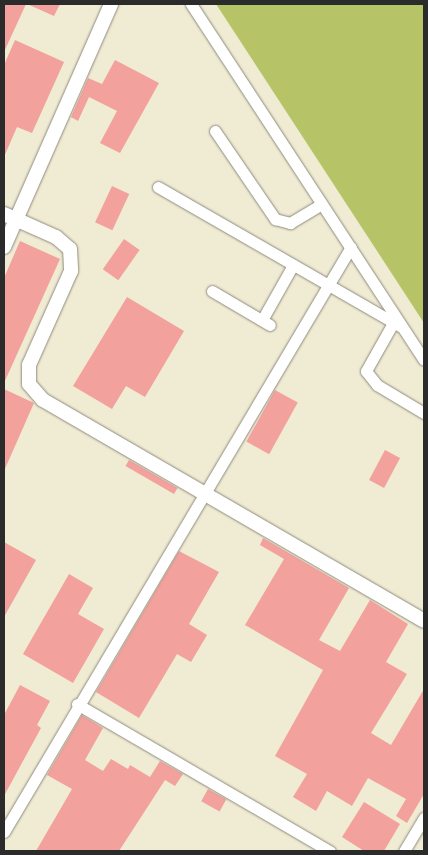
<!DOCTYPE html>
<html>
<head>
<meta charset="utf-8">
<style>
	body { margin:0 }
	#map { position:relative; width:428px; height:855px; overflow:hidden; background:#f0ebd3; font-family:"Gentium Book Plus",serif }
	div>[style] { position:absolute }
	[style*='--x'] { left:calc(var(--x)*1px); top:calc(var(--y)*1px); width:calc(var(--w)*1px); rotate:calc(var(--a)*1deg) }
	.green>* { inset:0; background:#b6c467 }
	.building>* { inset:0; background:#f2a19c; transform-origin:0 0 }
	.roads { filter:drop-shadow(0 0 1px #8e8b7f) drop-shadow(0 0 1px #8e8b7f) }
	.minor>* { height:11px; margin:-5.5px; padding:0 5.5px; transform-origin:5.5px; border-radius:5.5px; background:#fff }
	.tertiary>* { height:14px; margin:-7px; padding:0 7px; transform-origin:7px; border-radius:7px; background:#fff }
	span { translate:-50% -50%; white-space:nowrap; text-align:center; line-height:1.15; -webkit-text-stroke:4.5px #fbf7ec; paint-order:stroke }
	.frame { position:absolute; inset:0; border:5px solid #2b2b2b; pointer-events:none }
</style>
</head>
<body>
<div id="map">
	<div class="green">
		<div style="clip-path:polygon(216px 4px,424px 4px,424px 323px)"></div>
	</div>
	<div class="building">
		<div style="clip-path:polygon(4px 4px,26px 4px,4px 52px)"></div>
		<div style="clip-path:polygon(27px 4px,60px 4px,54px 16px)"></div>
		<div style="clip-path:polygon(15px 40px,64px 62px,32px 133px,17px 127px,4px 157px,4px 65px)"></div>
		<div style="clip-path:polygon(115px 60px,159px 83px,120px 153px,100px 143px,117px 111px,89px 97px,78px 121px,71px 117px,88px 78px,102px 84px)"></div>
		<div style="left:112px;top:186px;width:19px;height:40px;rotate:25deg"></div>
		<div style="left:124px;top:239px;width:19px;height:37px;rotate:35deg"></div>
		<div style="clip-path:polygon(20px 241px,60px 259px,4px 383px,4px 278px)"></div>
		<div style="clip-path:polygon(127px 297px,184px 331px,145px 397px,126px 386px,112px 409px,73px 386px)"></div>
		<div style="clip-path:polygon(4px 389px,34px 403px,4px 471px)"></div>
		<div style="left:275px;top:390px;width:26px;height:59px;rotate:29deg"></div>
		<div style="left:385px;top:450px;width:17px;height:34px;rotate:28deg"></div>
		<div style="left:129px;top:460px;width:56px;height:7px;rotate:30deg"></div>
		<div style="clip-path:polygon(263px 538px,349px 588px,319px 640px,340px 651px,370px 600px,408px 624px,386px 662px,407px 674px,371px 733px,391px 745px,424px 689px,424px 794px,407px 823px,396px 816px,406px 799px,368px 778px,352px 806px,327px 791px,316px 811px,293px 797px,307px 774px,275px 756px,323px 670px,245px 625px,284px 559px,260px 545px)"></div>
		<div style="clip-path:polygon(4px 542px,36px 560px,4px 617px)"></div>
		<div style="clip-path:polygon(179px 551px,219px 572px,189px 624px,207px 635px,191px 662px,177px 654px,139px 718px,96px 692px)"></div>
		<div style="clip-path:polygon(69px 574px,93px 588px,78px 614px,104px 629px,73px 683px,23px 654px)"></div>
		<div style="clip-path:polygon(20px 685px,50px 701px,37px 725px,41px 728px,4px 796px,4px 715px)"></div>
		<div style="clip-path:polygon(82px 715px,103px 728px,85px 760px,103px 771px,111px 759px,128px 769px,130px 765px,150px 777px,160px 761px,183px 774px,175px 786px,165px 780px,119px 851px,36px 851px,72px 789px,47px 775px)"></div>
		<div style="left:208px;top:789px;width:21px;height:14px;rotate:29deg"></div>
		<div style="clip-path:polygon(364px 802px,400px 824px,384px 851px,364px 851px,342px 837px)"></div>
	</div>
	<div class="roads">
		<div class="minor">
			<div style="--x:191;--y:4;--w:425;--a:56.8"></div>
			<div style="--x:215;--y:131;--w:107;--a:55.7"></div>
			<div style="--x:275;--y:219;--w:16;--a:15"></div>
			<div style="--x:290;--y:223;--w:37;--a:-31"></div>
			<div style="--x:158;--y:187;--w:280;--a:29.9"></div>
			<div style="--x:212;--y:291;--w:67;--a:30.4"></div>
			<div style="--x:262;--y:320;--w:63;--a:-60.6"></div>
			<div style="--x:393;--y:323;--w:55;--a:119.4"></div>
			<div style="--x:366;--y:371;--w:18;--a:52"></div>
			<div style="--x:377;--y:385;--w:55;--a:30.8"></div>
			<div style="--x:77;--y:704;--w:293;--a:30.2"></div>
			<div style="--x:4;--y:832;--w:680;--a:-59.33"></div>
			<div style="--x:404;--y:851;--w:39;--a:-59"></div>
		</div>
		<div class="tertiary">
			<div style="--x:4;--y:214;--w:57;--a:23.9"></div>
			<div style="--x:56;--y:237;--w:18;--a:41"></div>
			<div style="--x:70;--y:249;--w:22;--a:87"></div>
			<div style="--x:71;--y:271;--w:103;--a:114.1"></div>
			<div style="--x:29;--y:365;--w:19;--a:90"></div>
			<div style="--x:29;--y:384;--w:21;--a:49"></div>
			<div style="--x:43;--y:400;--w:440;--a:30.1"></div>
			<div style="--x:4;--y:247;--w:266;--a:-66.2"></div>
		</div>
	</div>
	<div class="frame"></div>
</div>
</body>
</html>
